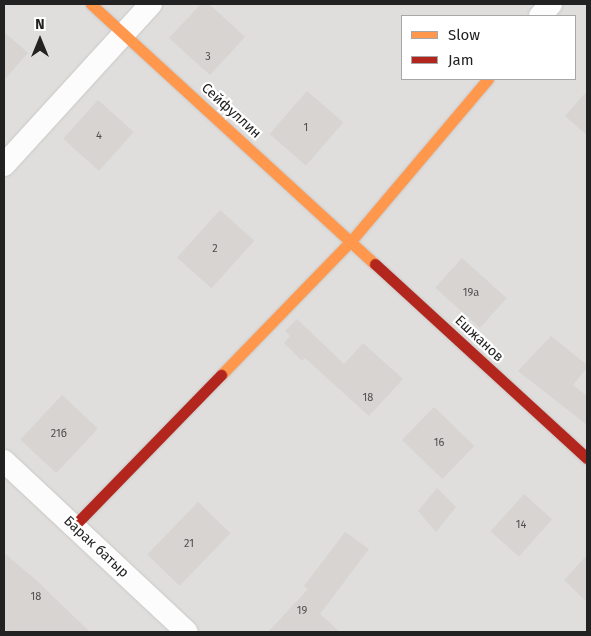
<!DOCTYPE html>
<html>
<head>
<meta charset="utf-8">
<style>
	body { margin:0 }
	#map { position:relative; width:591px; height:636px; overflow:hidden; background:#f0eeeb; font-family:"Fira Sans",sans-serif }
	div>[style] { position:absolute }
	[style*='--x'] { left:calc(var(--x)*1px); top:calc(var(--y)*1px); width:calc(var(--w)*1px); rotate:calc(var(--a)*1deg) }
	.residential>* { inset:0; background:#dfdedc }
	.building>* { inset:0; background:#d7d4d2; transform-origin:0 0 }
	.roads { filter:drop-shadow(0 0 1px #c9c8c7) drop-shadow(0 0 1px #c9c8c7) }
	.street>* { height:22px; margin:-11px; padding:0 11px; transform-origin:11px; border-radius:11px; background:#fdfcfc }
	.slow>* { height:11px; margin:-5.5px; padding:0 5.5px; transform-origin:5.5px; border-radius:5.5px; background:#ff974d }
	.jam>* { height:11px; margin:-5.5px; padding:0 5.5px; transform-origin:5.5px; border-radius:5.5px; background:#b3261e }
	span { translate:-50% -50%; white-space:nowrap; text-align:center; line-height:1.15; -webkit-text-stroke:4.5px #fff; paint-order:stroke }
	.number-label { font-size:11px; color:#4f4e4e }
	.number-label span { -webkit-text-stroke-width:0 }
	.street-label { font-size:14px; color:#222 }
	.frame { position:absolute; inset:0; border:5px solid #222; pointer-events:none }
	.legend { position:absolute; left:401px; top:15px; width:175px; height:65px; box-sizing:border-box; background:#fff; border:1px solid #a7a7a7; margin:0; padding:6px 9px; list-style:none; font-size:15px; color:#222 }
	.legend li { display:flex; align-items:center; gap:10px; height:25px }
	.legend b { width:25px; border:1px solid #a7a7a7 }
	.north { position:absolute; left:15px; top:15px; width:50px; height:50px; -webkit-text-stroke:4px #fff; paint-order:stroke; rotate:0deg; font-size:14px; font-weight:700; line-height:20px; text-align:center; color:#222 }
	.north::after { content:''; display:block; margin:auto; width:18px; height:22px; background:#222; clip-path:polygon(50% 0,100% 100%,50% 72%,0 100%) }
</style>
</head>
<body>
<div id="map">
	<div class="residential">
		<div style="clip-path:polygon(evenodd,4px 4px,587px 4px,587px 632px,4px 632px,4px 4px,402px 16px,575px 16px,575px 79px,402px 79px,402px 16px)"></div>
	</div>
	<div class="building">
		<div style="clip-path:polygon(201px 4px,209px 4px,245px 37px,210px 75px,169px 38px)"></div>
		<div style="clip-path:polygon(4px 32px,28px 53px,4px 80px)"></div>
		<div style="left:307px;top:91px;width:48px;height:57px;rotate:41deg"></div>
		<div style="clip-path:polygon(587px 91px,587px 135px,565px 116px)"></div>
		<div style="left:98px;top:100px;width:48px;height:52px;rotate:42deg"></div>
		<div style="left:220px;top:210px;width:46px;height:64px;rotate:42deg"></div>
		<div style="left:462px;top:258px;width:60px;height:40px;rotate:42deg"></div>
		<div style="clip-path:polygon(297px 319px,344px 364px,363px 343px,403px 379px,369px 416px,305px 358px,302px 361px,284px 343px,290px 336px,285px 331px)"></div>
		<div style="clip-path:polygon(551px 336px,587px 365px,587px 368px,573px 385px,587px 396px,587px 425px,518px 371px)"></div>
		<div style="left:62px;top:395px;width:49px;height:61px;rotate:43deg"></div>
		<div style="left:434px;top:407px;width:56px;height:46px;rotate:44deg"></div>
		<div style="clip-path:polygon(437px 488px,456px 507px,436px 532px,418px 511px)"></div>
		<div style="left:524px;top:494px;width:38px;height:50px;rotate:42deg"></div>
		<div style="left:198px;top:502px;width:45px;height:73px;rotate:44deg"></div>
		<div style="clip-path:polygon(345px 532px,369px 549px,320px 614px,340px 632px,268px 632px,308px 589px,304px 586px)"></div>
		<div style="clip-path:polygon(4px 553px,36px 580px,90px 632px,4px 632px)"></div>
		<div style="clip-path:polygon(587px 555px,587px 602px,564px 580px)"></div>
	</div>
	<div class="roads">
		<div class="street">
			<div style="--x:540;--y:16;--w:16;--a:-47"></div>
			<div style="--x:4;--y:165;--w:218;--a:-47.6"></div>
			<div style="--x:4;--y:461;--w:250;--a:43.1"></div>
		</div>
		<div class="slow">
			<div style="--x:91;--y:4;--w:385;--a:42.5"></div>
			<div style="--x:221;--y:375;--w:187;--a:-45.9"></div>
			<div style="--x:351;--y:241;--w:212;--a:-49.8"></div>
		</div>
		<div class="jam">
			<div style="--x:375;--y:264;--w:287;--a:42.5"></div>
			<div style="--x:74;--y:526;--w:211;--a:-45.8"></div>
		</div>
	</div>
	<div class="number-label">
		<span style="left:208px;top:57px">3</span>
		<span style="left:306px;top:128px">1</span>
		<span style="left:99px;top:136px">4</span>
		<span style="left:215px;top:249px">2</span>
		<span style="left:471px;top:293px">19а</span>
		<span style="left:368px;top:398px">18</span>
		<span style="left:59px;top:434px">21б</span>
		<span style="left:439px;top:443px">16</span>
		<span style="left:521px;top:525px">14</span>
		<span style="left:189px;top:544px">21</span>
		<span style="left:36px;top:597px">18</span>
		<span style="left:302px;top:611px">19</span>
	</div>
	<div class="street-label">
		<span style="left:231px;top:111px;rotate:42deg">Сейфуллин</span>
		<span style="left:479px;top:339px;rotate:43deg">Ешжанов</span>
		<span style="left:96px;top:547px;rotate:43deg">Барак батыр</span>
	</div>
	<div class="frame"></div>
	<ul class="legend">
	<li><b style="height:6px;background:#ff974d"></b>Slow</li>
	<li><b style="height:6px;background:#b3261e"></b>Jam</li>
	</ul>
	<div class="north">N</div>
</div>
</body>
</html>
